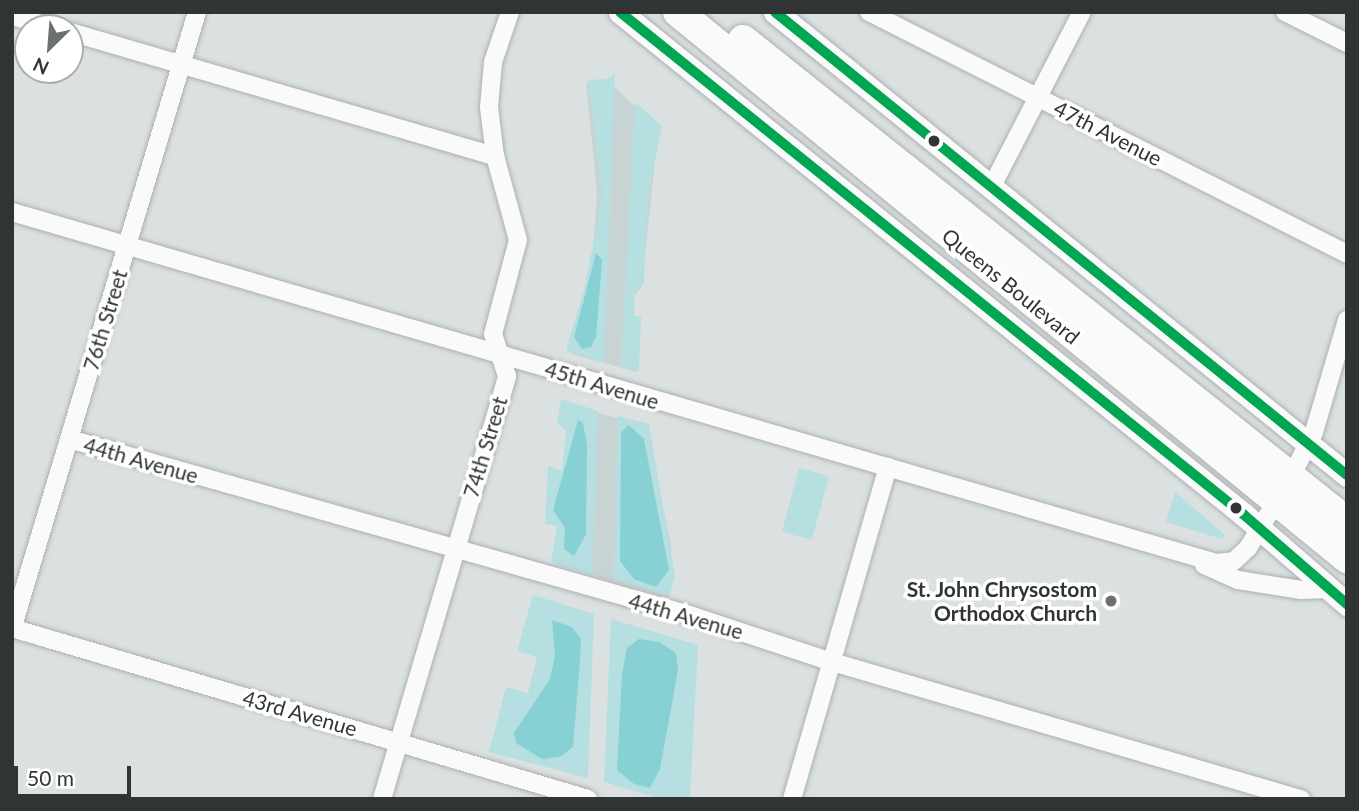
<!DOCTYPE html>
<html>
<head>
<meta charset="utf-8">
<style>
	body { margin:0 }
	#map { position:relative; width:1359px; height:811px; overflow:hidden; background:#dbe0e0; font-family:Lato,sans-serif }
	div>[style] { position:absolute }
	[style*='--x'] { left:calc(var(--x)*1px); top:calc(var(--y)*1px); width:calc(var(--w)*1px); rotate:calc(var(--a)*1deg) }
	.built>* { inset:0; background:#c8d4d4 }
	.green>* { inset:0; background:#b6dfe1; transform-origin:0 0 }
	.forest>* { inset:0; background:#87d0d3 }
	.roads { filter:drop-shadow(0 0 2px #acb0b0) drop-shadow(0 0 2px #acb0b0) }
	.minor>* { height:18px; margin:-9px; padding:0 9px; transform-origin:9px; border-radius:9px; background:#fafafa }
	.tertiary>* { height:23px; margin:-11.5px; padding:0 11.5px; transform-origin:11.5px; border-radius:11.5px; background:#fafafa }
	.primary>* { height:30px; margin:-15px; padding:0 15px; transform-origin:15px; border-radius:15px; background:#fafafa }
	.bus-1>* { height:10px; margin:-5px; padding:0 5px; transform-origin:5px; border-radius:5px; background:#00a651 }
	.dots>* { width:19px; height:19px; translate:-50% -50%; box-sizing:border-box; border:4px solid #fff; border-radius:50% }
	span { translate:-50% -50%; white-space:nowrap; text-align:center; line-height:1.15; -webkit-text-stroke:7px #fff; paint-order:stroke }
	.street-label { font-size:21px; color:#313434 }
	.poi-label { font-size:21px; color:#313434; font-weight:700 }
	.right { translate:-100% -50%; text-align:right }
	.frame { position:absolute; inset:0; border:14px solid #313434; pointer-events:none }
	.north { position:absolute; left:14px; top:14px; width:70px; height:70px; box-sizing:border-box; background:#fff; border:2px solid #adaeae; border-radius:50%; rotate:205deg; font-size:19px; font-weight:700; line-height:28px; text-align:center; color:#313434 }
	.north::after { content:''; display:block; margin:auto; width:24px; height:32px; background:#6c7070; clip-path:polygon(50% 0,100% 100%,50% 72%,0 100%) }
	.scale { position:absolute; left:14px; top:766px; width:117px; height:32px; box-sizing:border-box; border:4px solid #313434; border-top:0; padding-left:9px; font-size:21px; line-height:24px; white-space:nowrap; color:#313434; -webkit-text-stroke:5px #fff; paint-order:stroke }
</style>
</head>
<body>
<div id="map">
	<div class="built">
		<div style="clip-path:polygon(586px 82px,612px 84px,658px 130px,642px 286px,634px 296px,637px 372px,571px 354px,591px 283px,597px 193px)"></div>
		<div style="clip-path:polygon(573px 405px,646px 427px,671px 544px,670px 598px,557px 565px)"></div>
	</div>
	<div class="green">
		<div style="clip-path:polygon(615px 73px,604px 362px,566px 351px,584px 290px,603px 195px,588px 80px,606px 79px)"></div>
		<div style="clip-path:polygon(635px 102px,662px 126px,647px 200px,644px 283px,635px 292px,633px 316px,641px 316px,639px 371px,621px 366px)"></div>
		<div style="clip-path:polygon(561px 399px,598px 411px,592px 574px,551px 562px,557px 526px,545px 524px,548px 466px,562px 471px,566px 431px,557px 423px)"></div>
		<div style="clip-path:polygon(618px 416px,649px 424px,675px 577px,669px 596px,614px 579px)"></div>
		<div style="left:799px;top:468px;width:31px;height:66px;rotate:15deg"></div>
		<div style="clip-path:polygon(1175px 492px,1225px 535px,1222px 539px,1166px 522px)"></div>
		<div style="clip-path:polygon(533px 595px,594px 614px,588px 778px,489px 752px,506px 687px,528px 693px,537px 657px,517px 651px)"></div>
		<div style="clip-path:polygon(611px 619px,698px 645px,690px 799px,661px 799px,604px 782px)"></div>
	</div>
	<div class="forest">
		<div style="clip-path:polygon(596px 253px,602px 260px,596px 337px,591px 347px,582px 349px,574px 337px)"></div>
		<div style="clip-path:polygon(578px 420px,583px 423px,587px 445px,586px 534px,574px 556px,564px 549px,565px 528px,553px 510px)"></div>
		<div style="clip-path:polygon(629px 425px,644px 439px,669px 570px,656px 587px,634px 579px,620px 561px,621px 432px)"></div>
		<div style="clip-path:polygon(552px 620px,572px 627px,581px 639px,580px 661px,573px 747px,560px 757px,542px 759px,516px 743px,514px 733px,550px 679px,555px 656px)"></div>
		<div style="clip-path:polygon(639px 639px,659px 642px,676px 653px,678px 670px,660px 769px,650px 788px,634px 784px,617px 770px,622px 674px,627px 648px)"></div>
	</div>
	<div class="roads">
		<div class="minor">
			<div style="--x:869;--y:12;--w:536;--a:26.85"></div>
			<div style="--x:1285;--y:12;--w:69;--a:26.6"></div>
			<div style="--x:12;--y:16;--w:45;--a:15.6"></div>
			<div style="--x:70;--y:32;--w:443;--a:16.3"></div>
			<div style="--x:992;--y:186;--w:196;--a:-62.7"></div>
			<div style="--x:12;--y:212;--w:1254;--a:16.25"></div>
			<div style="--x:1216;--y:563;--w:18;--a:-6"></div>
			<div style="--x:1234;--y:561;--w:19;--a:-43"></div>
			<div style="--x:1248;--y:548;--w:83;--a:-58.8"></div>
			<div style="--x:1291;--y:477;--w:51;--a:-62.9"></div>
			<div style="--x:1314;--y:432;--w:117;--a:-73.6"></div>
			<div style="--x:69;--y:439;--w:645;--a:15.82"></div>
			<div style="--x:690;--y:615;--w:150;--a:18.3"></div>
			<div style="--x:832;--y:662;--w:489;--a:16.3"></div>
			<div style="--x:1204;--y:565;--w:37;--a:24"></div>
			<div style="--x:1238;--y:580;--w:64;--a:9"></div>
			<div style="--x:1301;--y:590;--w:27;--a:-2"></div>
			<div style="--x:12;--y:628;--w:601;--a:16.53"></div>
			<div style="--x:12;--y:629;--w:644;--a:-73.31"></div>
			<div style="--x:382;--y:799;--w:441;--a:-73.5"></div>
			<div style="--x:507;--y:376;--w:44;--a:-108.4"></div>
			<div style="--x:493;--y:334;--w:97;--a:-75.1"></div>
			<div style="--x:518;--y:240;--w:87;--a:-105.3"></div>
			<div style="--x:495;--y:156;--w:49;--a:-97"></div>
			<div style="--x:489;--y:107;--w:45;--a:-84.9"></div>
			<div style="--x:493;--y:62;--w:53;--a:-71.2"></div>
			<div style="--x:792;--y:799;--w:346;--a:-73.9"></div>
		</div>
		<div class="tertiary">
			<div style="--x:620;--y:12;--w:800;--a:38.86"></div>
			<div style="--x:1243;--y:514;--w:138;--a:40.9"></div>
			<div style="--x:775;--y:12;--w:736;--a:38.99"></div>
		</div>
		<div class="primary">
			<div style="--x:678;--y:12;--w:864;--a:39.22"></div>
			<div style="--x:743;--y:40;--w:773;--a:38.59"></div>
		</div>
	</div>
	<div class="bus-1">
		<div style="--x:620;--y:12;--w:800;--a:38.86"></div>
		<div style="--x:1243;--y:514;--w:138;--a:40.9"></div>
		<div style="--x:775;--y:12;--w:736;--a:38.99"></div>
	</div>
	<div class="dots">
		<div style="left:934px;top:141px;background:#313434"></div>
		<div style="left:1236px;top:508px;background:#313434"></div>
		<div style="left:1111px;top:601px;background:#6c7070"></div>
	</div>
	<div class="street-label">
		<span style="left:1108px;top:133px;rotate:27deg">47th Avenue</span>
		<span style="left:1011px;top:286px;rotate:39deg">Queens Boulevard</span>
		<span style="left:105px;top:320px;rotate:-73deg">76th Street</span>
		<span style="left:602px;top:385px;rotate:17deg">45th Avenue</span>
		<span style="left:485px;top:447px;rotate:-73deg">74th Street</span>
		<span style="left:141px;top:460px;rotate:16deg">44th Avenue</span>
		<span style="left:686px;top:616px;rotate:16deg">44th Avenue</span>
		<span style="left:300px;top:713px;rotate:16deg">43rd Avenue</span>
	</div>
	<div class="poi-label">
		<span class="right" style="left:1097px;top:601px">St. John Chrysostom<br>Orthodox Church</span>
	</div>
	<div class="frame"></div>
	<div class="north">N</div>
	<div class="scale">50 m</div>
</div>
</body>
</html>
